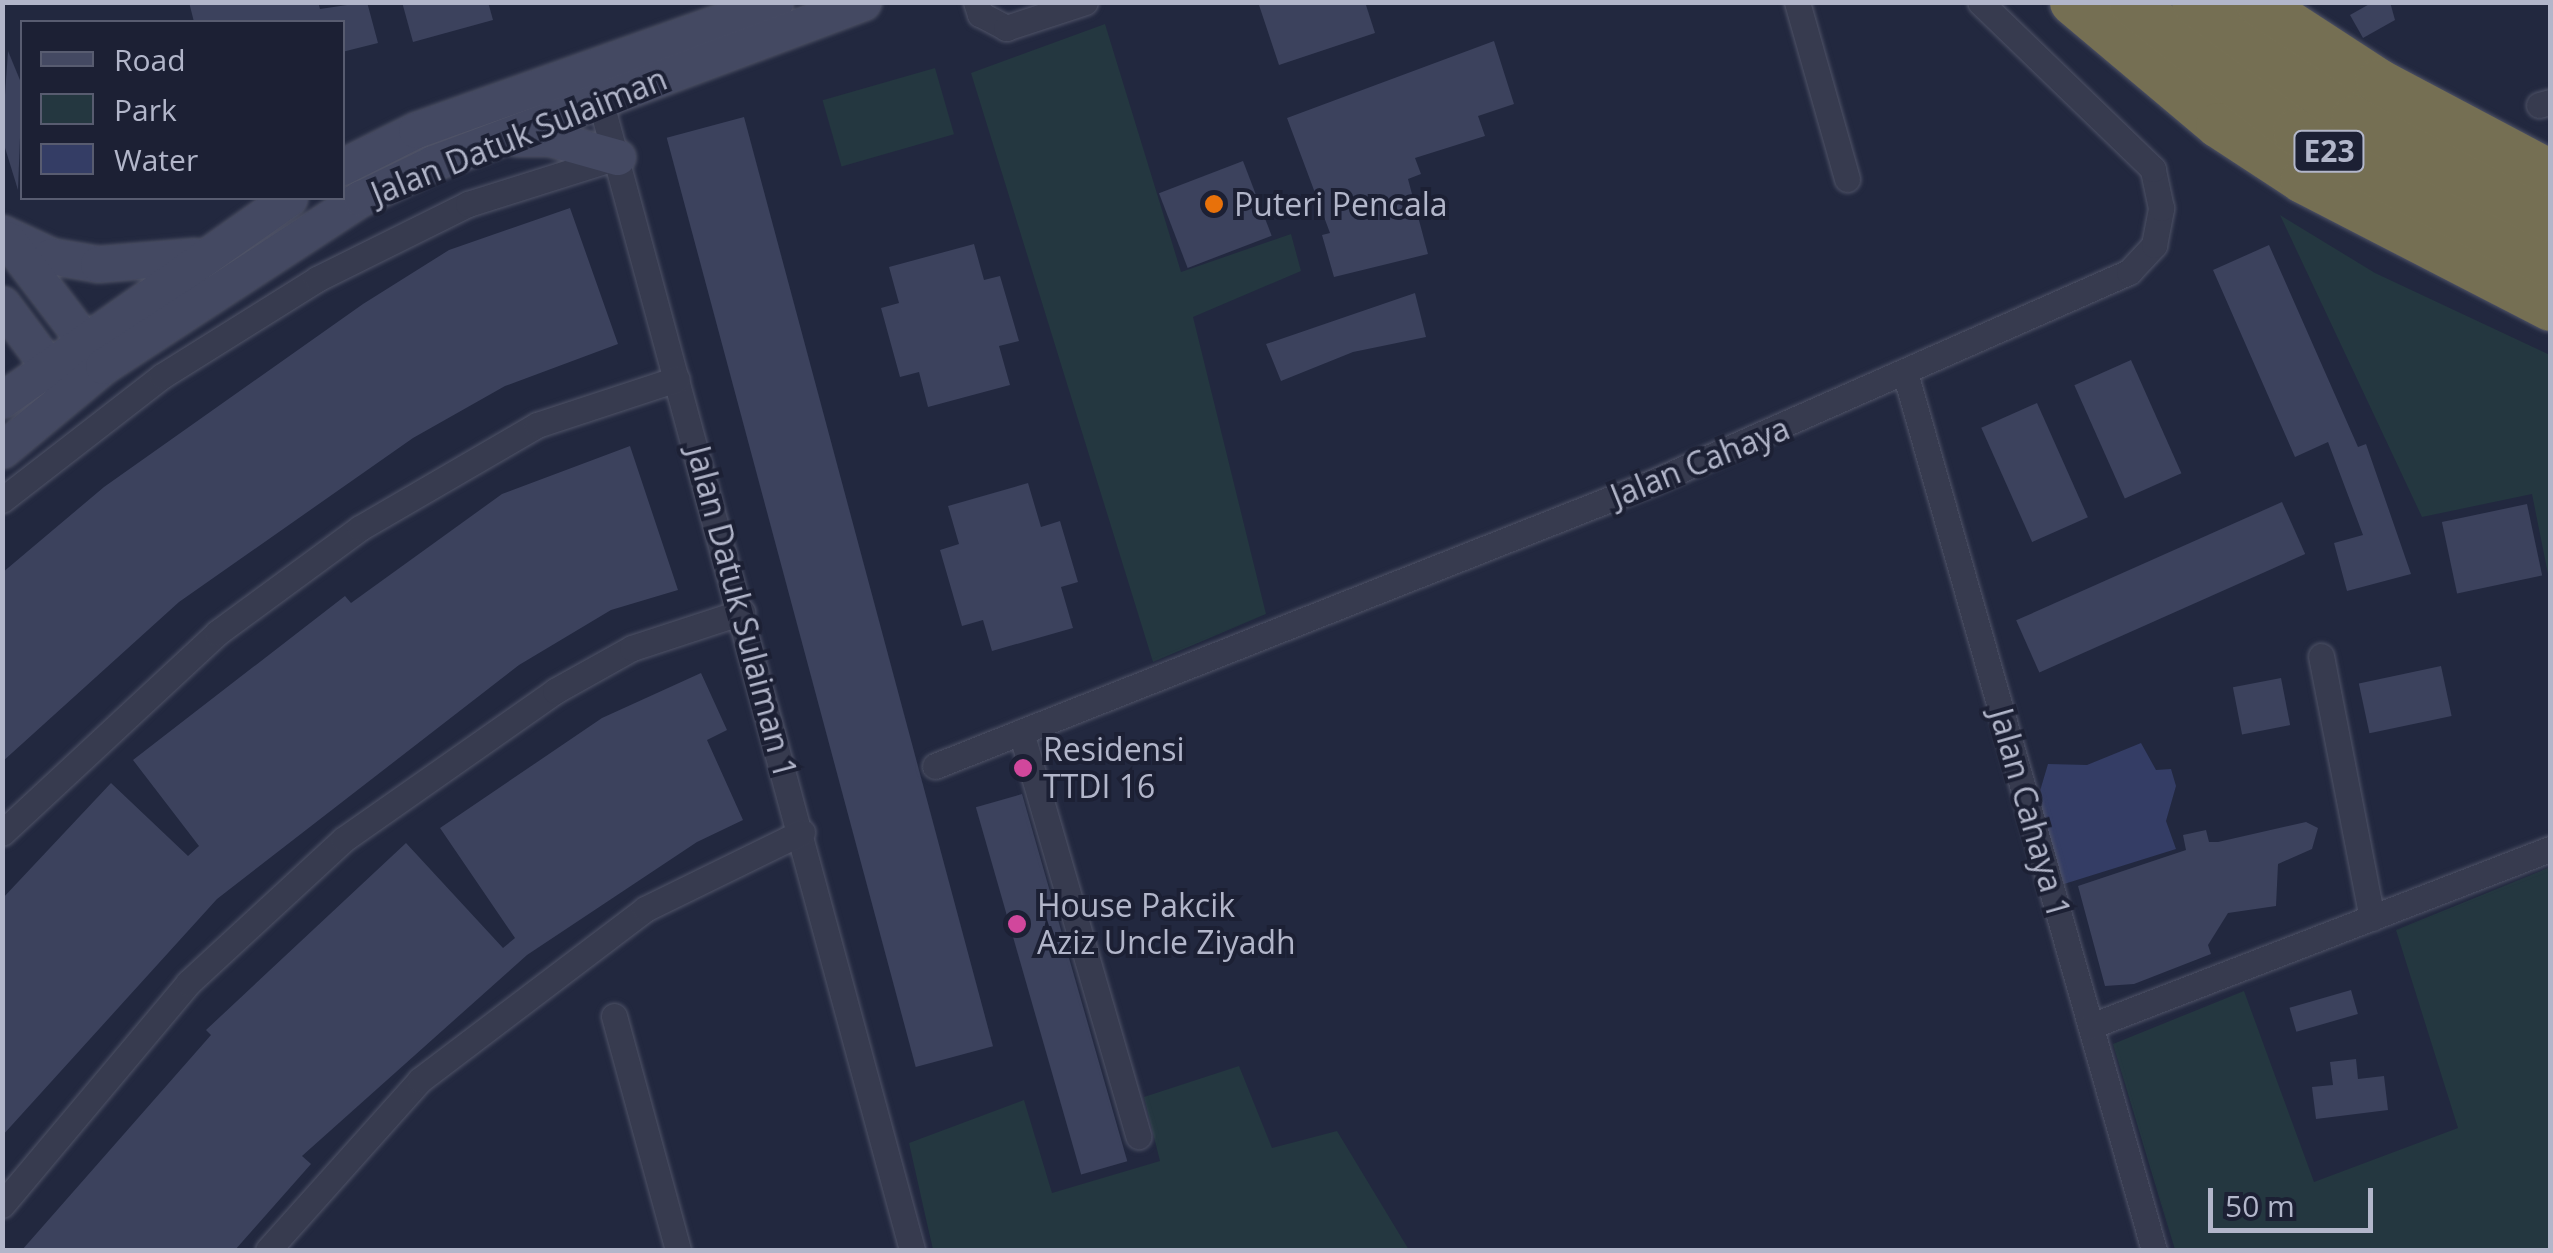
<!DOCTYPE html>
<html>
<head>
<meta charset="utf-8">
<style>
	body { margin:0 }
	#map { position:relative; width:2553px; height:1253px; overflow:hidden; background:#22283f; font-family:"Open Sans",sans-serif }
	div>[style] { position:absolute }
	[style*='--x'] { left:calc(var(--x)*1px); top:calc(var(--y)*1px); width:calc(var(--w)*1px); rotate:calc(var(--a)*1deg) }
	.green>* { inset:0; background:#243740; transform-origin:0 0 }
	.water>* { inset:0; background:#343d65 }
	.building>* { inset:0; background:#3c425d; transform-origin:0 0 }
	.roads { filter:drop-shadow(0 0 2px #4f5367) drop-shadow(0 0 2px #4f5367) }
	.street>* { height:25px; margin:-12.5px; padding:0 12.5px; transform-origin:12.5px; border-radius:12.5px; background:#373b4f }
	.secondary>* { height:35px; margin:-17.5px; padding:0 17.5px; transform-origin:17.5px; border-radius:17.5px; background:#444962 }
	.highway>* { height:45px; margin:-22.5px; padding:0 22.5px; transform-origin:22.5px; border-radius:22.5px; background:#756f53 }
	.dots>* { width:28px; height:28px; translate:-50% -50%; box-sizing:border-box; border:5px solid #1c2034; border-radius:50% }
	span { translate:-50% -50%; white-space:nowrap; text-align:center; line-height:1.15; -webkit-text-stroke:8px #1c2034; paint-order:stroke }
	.shield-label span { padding:2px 8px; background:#1c2034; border:2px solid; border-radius:8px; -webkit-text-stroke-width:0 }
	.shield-label { font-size:30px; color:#b2b6ca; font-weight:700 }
	.street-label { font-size:32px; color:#b2b6ca }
	.poi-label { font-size:32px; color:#b2b6ca }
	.left { translate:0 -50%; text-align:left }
	.frame { position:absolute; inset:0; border:5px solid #b2b6ca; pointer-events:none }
	.legend { position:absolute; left:20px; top:20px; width:325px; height:180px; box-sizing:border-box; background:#1c2034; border:2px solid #585c70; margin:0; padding:12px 18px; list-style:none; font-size:30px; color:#b2b6ca }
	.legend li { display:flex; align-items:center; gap:20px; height:50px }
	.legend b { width:50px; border:2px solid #585c70 }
	.scale { position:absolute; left:2208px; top:1188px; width:165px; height:45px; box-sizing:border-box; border:5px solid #b2b6ca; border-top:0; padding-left:12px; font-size:30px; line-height:35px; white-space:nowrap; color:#b2b6ca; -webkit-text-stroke:8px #1c2034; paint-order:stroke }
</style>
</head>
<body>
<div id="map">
	<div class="green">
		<div style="clip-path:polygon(1105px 24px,1181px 272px,1291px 234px,1301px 271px,1193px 317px,1266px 614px,1153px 662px,971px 73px)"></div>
		<div style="left:935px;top:68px;width:69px;height:117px;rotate:74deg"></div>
		<div style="clip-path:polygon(2280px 215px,2375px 273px,2550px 355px,2550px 1250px,2175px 1250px,2113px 1044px,2244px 991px,2314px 1182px,2458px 1128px,2396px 930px,2548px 868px,2549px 579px,2532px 494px,2422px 517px)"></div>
		<div style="clip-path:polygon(1239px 1066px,1272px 1148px,1337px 1131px,1409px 1250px,933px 1250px,909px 1143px,1024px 1100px,1052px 1193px,1160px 1161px,1144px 1097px)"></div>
	</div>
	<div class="water">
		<div style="clip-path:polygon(2141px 743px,2156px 770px,2171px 769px,2176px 786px,2166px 821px,2176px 849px,2064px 884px,2037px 801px,2048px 764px,2087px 765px)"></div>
	</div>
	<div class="building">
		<div style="clip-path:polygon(189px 2px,318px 2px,320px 9px,367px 2px,378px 43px,342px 52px,342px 22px,194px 22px)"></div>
		<div style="clip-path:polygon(402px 2px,488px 2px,493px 20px,413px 42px)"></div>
		<div style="clip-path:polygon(1258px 2px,1365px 2px,1375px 33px,1279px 65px)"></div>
		<div style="clip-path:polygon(2373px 2px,2390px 2px,2395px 20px,2363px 38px,2350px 15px)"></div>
		<div style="clip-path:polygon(1494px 41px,1514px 104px,1478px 116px,1485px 136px,1415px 158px,1421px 174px,1408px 179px,1428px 254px,1334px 277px,1322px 235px,1330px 233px,1287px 118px)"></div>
		<div style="clip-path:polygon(8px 51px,22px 85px,18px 190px,2px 138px)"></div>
		<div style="left:744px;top:117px;width:962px;height:80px;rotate:75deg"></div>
		<div style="left:1243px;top:161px;width:80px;height:90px;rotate:69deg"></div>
		<div style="clip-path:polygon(570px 208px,618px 344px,505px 386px,413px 438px,179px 602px,2px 762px,2px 573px,104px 487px,363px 304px,449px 250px)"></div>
		<div style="clip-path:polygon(974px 244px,984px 280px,1000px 276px,1019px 341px,999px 346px,1010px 385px,928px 407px,919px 372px,900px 377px,881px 308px,899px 303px,889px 267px)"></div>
		<div style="clip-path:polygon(2269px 245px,2358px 447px,2366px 444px,2411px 574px,2347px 591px,2334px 543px,2363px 535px,2328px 442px,2295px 457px,2213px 270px)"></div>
		<div style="clip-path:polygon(1415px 293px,1426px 337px,1353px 352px,1281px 381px,1266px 344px)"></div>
		<div style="left:2131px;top:360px;width:124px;height:62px;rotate:66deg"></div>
		<div style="left:2037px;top:403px;width:125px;height:61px;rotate:66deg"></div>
		<div style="clip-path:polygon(630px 446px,678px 590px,611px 610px,519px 665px,217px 899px,2px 1136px,2px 899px,111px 783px,188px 856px,199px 846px,133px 760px,345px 596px,351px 603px,502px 494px)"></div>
		<div style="clip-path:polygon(1028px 483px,1041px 527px,1060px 521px,1078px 582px,1061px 587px,1073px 628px,992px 651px,983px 620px,962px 626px,940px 550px,959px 544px,948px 506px)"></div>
		<div style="left:2282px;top:502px;width:57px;height:291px;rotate:66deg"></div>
		<div style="left:2527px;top:504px;width:73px;height:87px;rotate:78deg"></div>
		<div style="left:2441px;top:666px;width:51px;height:84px;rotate:78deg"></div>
		<div style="clip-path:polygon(701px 673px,727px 730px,707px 740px,743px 820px,697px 842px,527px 955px,302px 1156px,311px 1164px,235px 1250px,22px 1250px,211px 1035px,206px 1030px,406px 843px,503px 948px,515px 938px,440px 828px,602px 718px)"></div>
		<div style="left:2281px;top:678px;width:48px;height:49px;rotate:79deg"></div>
		<div style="left:1022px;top:794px;width:382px;height:48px;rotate:74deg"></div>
		<div style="clip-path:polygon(2306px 822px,2318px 828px,2312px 849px,2278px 864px,2276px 906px,2228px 913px,2208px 945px,2211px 954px,2134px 984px,2105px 986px,2078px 886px,2186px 850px,2183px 835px,2206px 830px,2209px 842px,2218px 842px)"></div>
		<div style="left:2351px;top:990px;width:25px;height:64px;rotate:74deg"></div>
		<div style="clip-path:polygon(2356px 1059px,2358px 1079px,2384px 1076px,2388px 1110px,2316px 1119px,2312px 1087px,2333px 1085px,2330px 1062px)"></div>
	</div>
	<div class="roads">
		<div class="street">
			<div style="--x:976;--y:2;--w:13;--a:72"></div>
			<div style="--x:980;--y:14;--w:30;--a:28"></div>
			<div style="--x:1006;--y:28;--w:83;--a:-18.2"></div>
			<div style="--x:1797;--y:2;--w:184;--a:74.2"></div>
			<div style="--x:596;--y:85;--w:1207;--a:74.82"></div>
			<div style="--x:2539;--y:105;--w:11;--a:-15"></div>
			<div style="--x:1906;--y:376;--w:909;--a:74.16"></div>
			<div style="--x:2;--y:500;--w:202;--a:-37.8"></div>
			<div style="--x:162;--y:376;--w:183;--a:-32"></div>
			<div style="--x:317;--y:279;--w:169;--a:-26.4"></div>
			<div style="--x:468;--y:204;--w:156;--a:-17.5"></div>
			<div style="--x:2321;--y:656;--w:267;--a:79"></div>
			<div style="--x:1021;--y:732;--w:421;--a:73.8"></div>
			<div style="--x:935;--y:766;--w:772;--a:-21.58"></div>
			<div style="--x:1653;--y:482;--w:520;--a:-23.81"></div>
			<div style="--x:2129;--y:272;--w:37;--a:-47"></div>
			<div style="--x:2154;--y:245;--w:38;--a:-79"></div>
			<div style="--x:2161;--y:208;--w:40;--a:-102"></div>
			<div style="--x:2153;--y:169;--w:240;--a:-136"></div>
			<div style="--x:2;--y:833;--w:294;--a:-42.9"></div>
			<div style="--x:217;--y:633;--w:177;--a:-36.3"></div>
			<div style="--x:360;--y:528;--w:205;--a:-30.2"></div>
			<div style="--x:537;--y:425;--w:147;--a:-18.2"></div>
			<div style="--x:614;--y:1016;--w:243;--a:74.7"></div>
			<div style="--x:2091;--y:1026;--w:492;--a:-21.1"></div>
			<div style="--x:2;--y:1205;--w:290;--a:-50"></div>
			<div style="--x:188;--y:983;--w:212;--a:-42.7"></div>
			<div style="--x:344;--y:839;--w:258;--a:-35"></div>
			<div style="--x:555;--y:691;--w:88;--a:-29.2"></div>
			<div style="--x:632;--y:648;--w:116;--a:-18.1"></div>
			<div style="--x:268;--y:1250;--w:228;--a:-48.2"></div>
			<div style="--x:420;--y:1080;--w:283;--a:-37.2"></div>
			<div style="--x:645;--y:909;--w:175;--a:-26.1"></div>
		</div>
		<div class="secondary">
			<div style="--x:516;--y:138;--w:33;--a:0"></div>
			<div style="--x:549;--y:138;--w:71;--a:15.6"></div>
			<div style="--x:342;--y:167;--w:83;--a:-26.6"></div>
			<div style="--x:416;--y:130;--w:381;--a:-19.6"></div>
			<div style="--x:2;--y:233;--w:54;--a:25.1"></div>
			<div style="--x:51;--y:256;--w:48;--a:9.7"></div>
			<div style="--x:98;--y:264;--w:97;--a:-4.7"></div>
			<div style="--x:7;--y:239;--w:143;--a:52.7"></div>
			<div style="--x:2;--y:304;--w:94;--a:53.3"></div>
			<div style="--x:2;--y:400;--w:351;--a:-35.1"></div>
			<div style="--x:2;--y:450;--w:131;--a:-39.7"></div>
			<div style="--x:103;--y:366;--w:308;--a:-33.1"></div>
			<div style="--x:361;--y:198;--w:80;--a:-25.9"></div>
			<div style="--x:433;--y:163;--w:459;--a:-20.5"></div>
		</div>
		<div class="highway">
			<div style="--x:2072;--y:2;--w:191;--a:40.1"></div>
			<div style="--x:2218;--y:125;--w:100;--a:33.2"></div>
			<div style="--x:2302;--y:180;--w:279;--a:27.3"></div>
			<div style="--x:2131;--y:2;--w:209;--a:38.2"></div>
			<div style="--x:2295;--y:131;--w:288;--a:27.7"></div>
			<div style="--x:2194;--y:2;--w:197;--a:36.1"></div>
			<div style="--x:2353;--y:118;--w:221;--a:27.1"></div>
			<div style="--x:2257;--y:2;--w:145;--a:33.1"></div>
			<div style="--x:2378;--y:81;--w:195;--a:27.9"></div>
		</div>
	</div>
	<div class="dots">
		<div style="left:1214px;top:204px;background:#e8710a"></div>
		<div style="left:1023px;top:768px;background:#d1479c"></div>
		<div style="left:1017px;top:924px;background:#d1479c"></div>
	</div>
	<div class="shield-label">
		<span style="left:2329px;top:151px">E23</span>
	</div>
	<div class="street-label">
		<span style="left:519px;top:136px;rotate:-22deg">Jalan Datuk Sulaiman</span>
		<span style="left:1700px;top:462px;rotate:-22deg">Jalan Cahaya</span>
		<span style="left:742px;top:612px;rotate:75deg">Jalan Datuk Sulaiman 1</span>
		<span style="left:2030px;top:813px;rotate:74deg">Jalan Cahaya 1</span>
	</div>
	<div class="poi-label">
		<span class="left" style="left:1234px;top:204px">Puteri Pencala</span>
		<span class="left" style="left:1043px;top:768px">Residensi<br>TTDI 16</span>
		<span class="left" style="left:1037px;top:924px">House Pakcik<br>Aziz Uncle Ziyadh</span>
	</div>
	<div class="frame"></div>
	<ul class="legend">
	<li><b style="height:12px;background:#444962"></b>Road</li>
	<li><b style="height:28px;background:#243740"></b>Park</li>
	<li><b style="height:28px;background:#343d65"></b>Water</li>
	</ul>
	<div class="scale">50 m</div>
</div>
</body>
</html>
